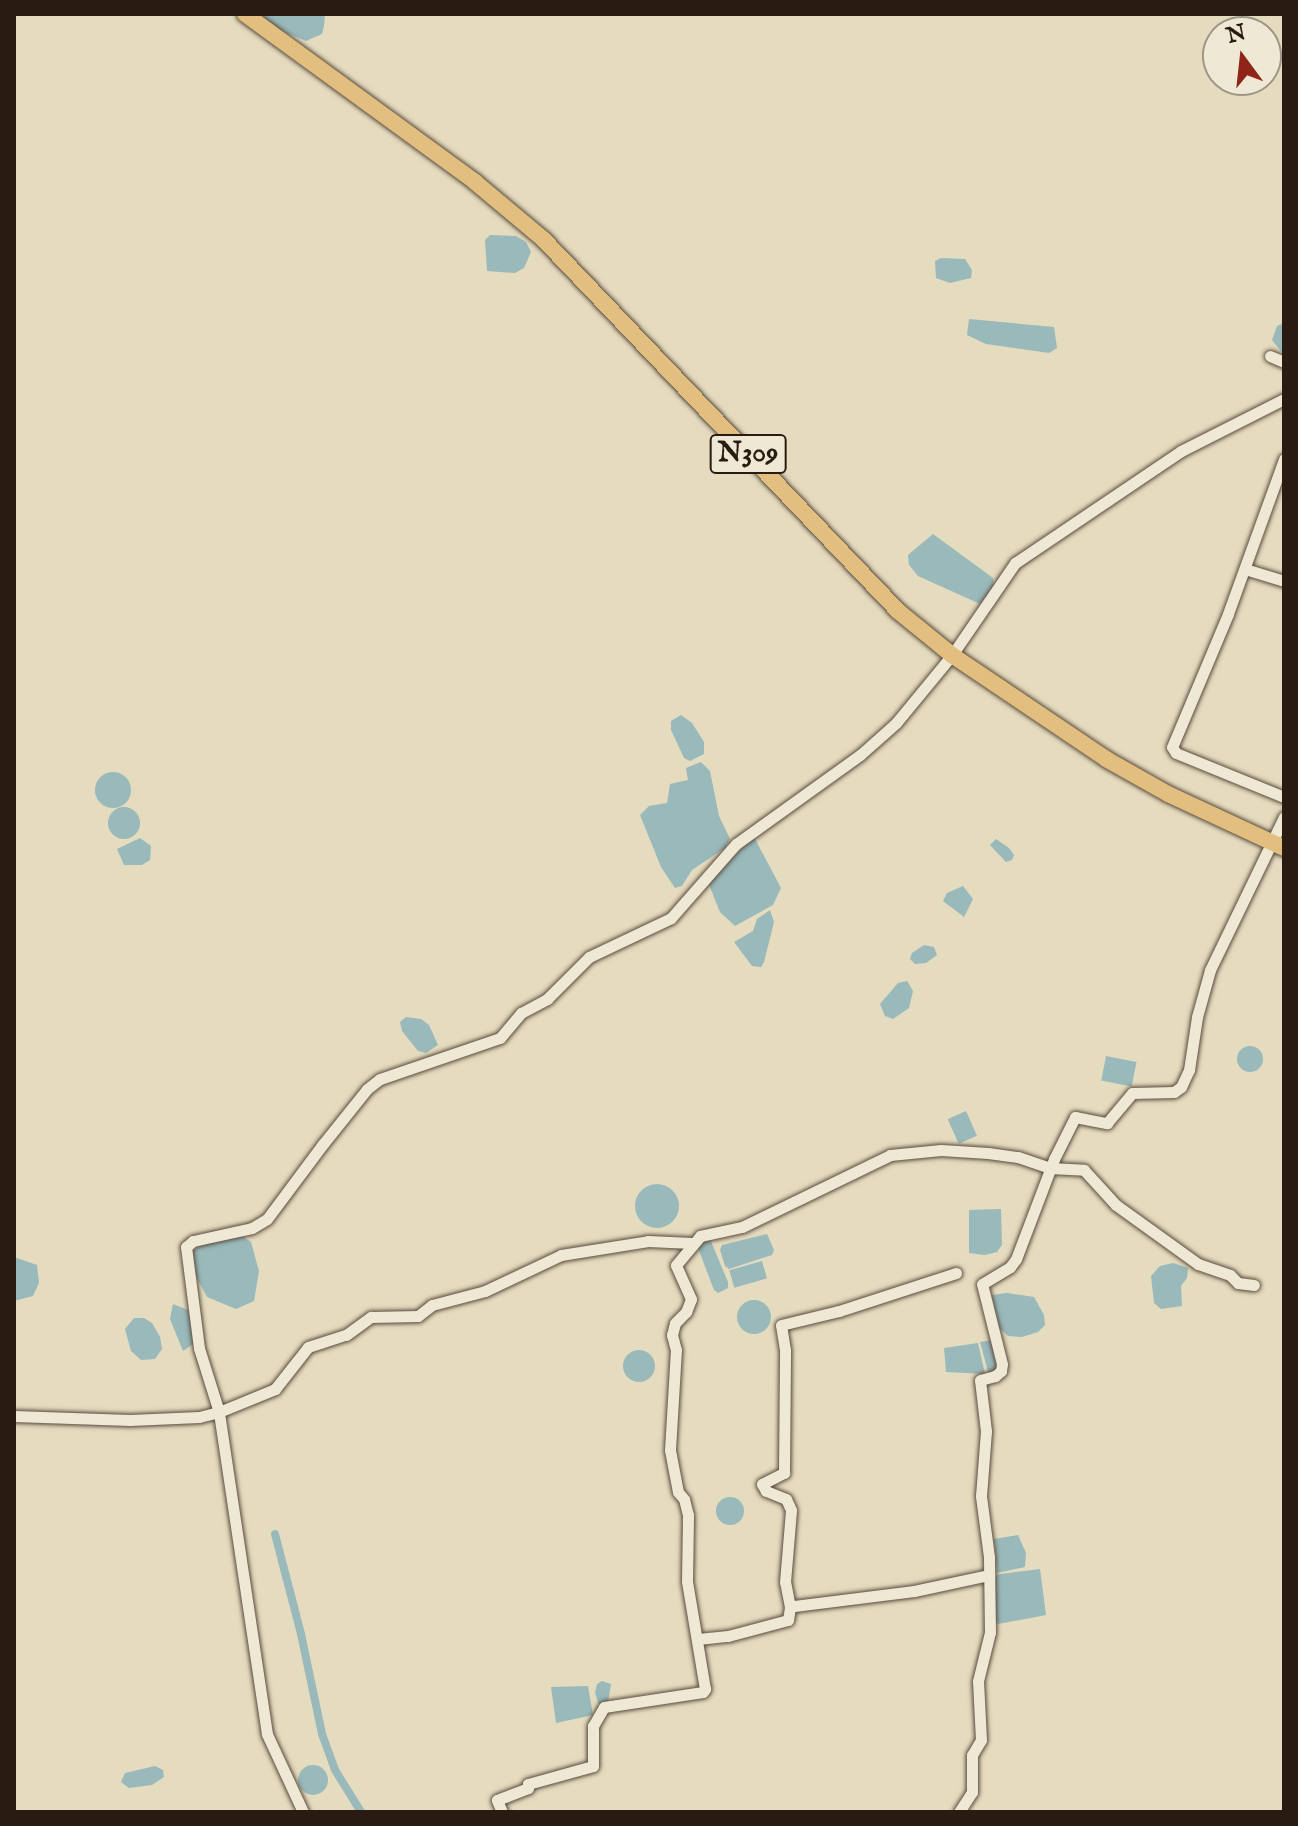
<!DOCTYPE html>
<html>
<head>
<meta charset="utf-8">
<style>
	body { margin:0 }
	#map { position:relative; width:1298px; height:1826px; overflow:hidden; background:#e5dbbe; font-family:"IM FELL English",serif }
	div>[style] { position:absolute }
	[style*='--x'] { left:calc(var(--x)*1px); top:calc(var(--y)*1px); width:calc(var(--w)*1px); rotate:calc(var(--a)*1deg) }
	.water>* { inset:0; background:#99b9bb; transform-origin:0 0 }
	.round { border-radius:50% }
	.canal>* { height:8px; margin:-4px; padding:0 4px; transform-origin:4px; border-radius:4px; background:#99b9bb }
	.roads { filter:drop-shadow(0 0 2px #594b3d) drop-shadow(0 0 2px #594b3d) }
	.minor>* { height:11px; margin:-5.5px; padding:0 5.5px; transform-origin:5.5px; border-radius:5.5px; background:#eee8d5 }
	.highway>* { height:16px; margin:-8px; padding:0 8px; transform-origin:8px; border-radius:8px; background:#e2be7f }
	span { translate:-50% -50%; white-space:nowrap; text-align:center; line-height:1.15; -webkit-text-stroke:8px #eee8d5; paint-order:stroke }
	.shield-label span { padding:2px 6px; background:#eee8d5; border:2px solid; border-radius:6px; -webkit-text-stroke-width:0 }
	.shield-label { font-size:28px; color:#2a1b12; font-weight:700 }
	.frame { position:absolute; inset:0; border:16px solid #2a1b12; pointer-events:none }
	.north { position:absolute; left:1202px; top:16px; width:80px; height:80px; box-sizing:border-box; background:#eee8d5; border:2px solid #a09687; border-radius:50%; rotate:345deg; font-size:22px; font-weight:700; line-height:32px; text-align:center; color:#2a1b12 }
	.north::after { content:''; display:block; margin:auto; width:28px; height:36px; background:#8f2418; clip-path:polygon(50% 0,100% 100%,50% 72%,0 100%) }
</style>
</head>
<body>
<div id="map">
	<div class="water">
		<div style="clip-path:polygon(260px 14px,325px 14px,324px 26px,322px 34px,306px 41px,279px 30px)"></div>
		<div style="clip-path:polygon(490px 235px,516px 236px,526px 242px,531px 252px,524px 268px,515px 273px,487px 271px,485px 240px)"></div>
		<div style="clip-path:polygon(941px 258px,965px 259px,972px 270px,971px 278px,950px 283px,936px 278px,935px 261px)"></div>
		<div style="clip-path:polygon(969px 319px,1054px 327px,1057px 348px,1049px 353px,986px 344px,967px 335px)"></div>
		<div style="clip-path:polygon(1284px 323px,1284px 355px,1272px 340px,1277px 326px)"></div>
		<div style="clip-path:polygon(933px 534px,993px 578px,994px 586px,980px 604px,918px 576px,909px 565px,908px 555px)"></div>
		<div style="clip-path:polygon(681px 715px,692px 723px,704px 742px,704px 754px,690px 761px,684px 758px,671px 730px,671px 721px)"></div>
		<div style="clip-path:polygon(701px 762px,710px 771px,719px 816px,730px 839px,725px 848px,692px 870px,682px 886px,675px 888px,661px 867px,640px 815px,649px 806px,667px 803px,670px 784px,688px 780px,686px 768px)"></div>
		<div class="round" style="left:95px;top:772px;width:36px;height:36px"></div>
		<div class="round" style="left:108px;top:807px;width:32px;height:32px"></div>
		<div style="clip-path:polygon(754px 837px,781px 888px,773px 905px,735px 926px,720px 912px,709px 885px,716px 873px)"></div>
		<div style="clip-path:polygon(140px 838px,151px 846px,150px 860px,142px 865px,124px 865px,117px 849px)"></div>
		<div style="clip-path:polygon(996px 839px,1009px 848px,1014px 855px,1012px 860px,1006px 862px,990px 845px)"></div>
		<div style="clip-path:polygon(963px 886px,973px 899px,964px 917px,943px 901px,947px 893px)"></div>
		<div style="clip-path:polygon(770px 910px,774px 922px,764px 962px,761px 967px,752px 966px,734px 942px,753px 931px,757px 919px)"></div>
		<div style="clip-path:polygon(924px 945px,934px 947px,937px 955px,926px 963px,915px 964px,910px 959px,912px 953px)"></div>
		<div style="clip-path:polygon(907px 981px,913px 991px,909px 1008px,893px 1019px,885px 1016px,880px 1004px,898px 983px)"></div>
		<div style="clip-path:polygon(406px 1017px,421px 1019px,429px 1025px,438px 1045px,426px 1053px,418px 1051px,402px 1031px,400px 1022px)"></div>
		<div class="round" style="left:1237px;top:1046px;width:26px;height:26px"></div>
		<div style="left:1106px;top:1056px;width:31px;height:25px;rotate:11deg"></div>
		<div style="left:966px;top:1111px;width:27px;height:20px;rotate:66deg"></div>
		<div class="round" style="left:635px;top:1184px;width:44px;height:44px"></div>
		<div style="clip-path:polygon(1001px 1209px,1002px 1245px,997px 1252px,985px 1255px,969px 1253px,969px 1210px)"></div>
		<div style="clip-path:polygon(767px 1234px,774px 1250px,772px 1255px,729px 1269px,725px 1266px,720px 1250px,722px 1245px)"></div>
		<div style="clip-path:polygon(241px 1235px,251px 1242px,259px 1271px,254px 1301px,236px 1309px,207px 1297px,193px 1271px,192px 1252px,205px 1243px)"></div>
		<div style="clip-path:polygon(710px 1239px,728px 1282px,728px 1288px,718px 1293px,714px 1290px,698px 1248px,702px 1241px)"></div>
		<div style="clip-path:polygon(14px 1257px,37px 1265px,39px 1283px,33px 1296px,14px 1301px)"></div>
		<div style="left:762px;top:1261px;width:18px;height:34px;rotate:74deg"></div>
		<div style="clip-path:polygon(1173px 1263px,1188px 1268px,1187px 1278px,1181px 1286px,1182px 1306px,1161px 1309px,1154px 1303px,1151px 1276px,1160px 1266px)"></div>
		<div style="clip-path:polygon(1007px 1293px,1034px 1297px,1044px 1315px,1045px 1325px,1038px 1332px,1022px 1337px,1008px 1336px,998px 1327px,992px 1295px)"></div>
		<div class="round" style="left:737px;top:1300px;width:34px;height:34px"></div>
		<div style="clip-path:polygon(173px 1304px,188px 1310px,192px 1320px,193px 1344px,183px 1351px,170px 1319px)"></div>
		<div style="clip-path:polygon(134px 1318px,144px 1318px,152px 1323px,160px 1337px,162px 1349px,155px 1359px,141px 1360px,131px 1351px,125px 1329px)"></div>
		<div style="clip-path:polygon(992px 1340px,998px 1370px,989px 1375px,980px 1342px)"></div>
		<div style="clip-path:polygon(978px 1343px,985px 1374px,946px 1372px,944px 1348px)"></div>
		<div class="round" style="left:623px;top:1350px;width:32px;height:32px"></div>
		<div class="round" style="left:716px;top:1497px;width:28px;height:28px"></div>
		<div style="clip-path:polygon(1018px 1535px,1026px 1553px,1025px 1567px,997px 1573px,994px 1539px)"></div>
		<div style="clip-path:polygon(1040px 1569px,1046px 1615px,998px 1624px,992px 1613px,993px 1575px)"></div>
		<div style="clip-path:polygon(602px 1681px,611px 1684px,608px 1702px,599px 1705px,595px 1693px,597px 1684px)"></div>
		<div style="clip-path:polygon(588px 1686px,593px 1715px,556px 1723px,551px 1687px)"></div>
		<div class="round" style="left:298px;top:1765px;width:30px;height:30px"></div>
		<div style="clip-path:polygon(155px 1766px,163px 1770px,164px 1777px,152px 1785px,129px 1788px,121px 1782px,125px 1773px)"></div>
	</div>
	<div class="canal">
		<div style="--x:275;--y:1534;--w:103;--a:75.4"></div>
		<div style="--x:301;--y:1634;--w:102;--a:78.1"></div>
		<div style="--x:322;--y:1734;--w:38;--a:70"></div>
		<div style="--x:335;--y:1770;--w:49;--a:58.2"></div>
	</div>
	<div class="roads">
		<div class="minor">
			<div style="--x:1270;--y:356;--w:15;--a:23"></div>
			<div style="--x:1284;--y:459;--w:165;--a:109.9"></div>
			<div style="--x:1228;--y:614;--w:144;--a:112.8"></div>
			<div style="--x:1172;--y:747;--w:7;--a:56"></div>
			<div style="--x:1176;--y:753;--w:117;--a:22.2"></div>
			<div style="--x:1245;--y:569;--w:41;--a:17.1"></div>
			<div style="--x:14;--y:1416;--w:116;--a:2"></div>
			<div style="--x:130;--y:1420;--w:69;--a:-2.5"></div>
			<div style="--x:199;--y:1417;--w:21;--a:-14"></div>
			<div style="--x:219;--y:1412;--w:67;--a:-107.4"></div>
			<div style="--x:199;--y:1348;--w:102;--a:-97.3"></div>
			<div style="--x:186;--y:1247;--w:9;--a:-41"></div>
			<div style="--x:193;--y:1241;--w:60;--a:-12.4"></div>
			<div style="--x:252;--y:1228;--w:17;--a:-31"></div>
			<div style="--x:267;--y:1219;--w:94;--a:-53.3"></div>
			<div style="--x:323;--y:1144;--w:70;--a:-51.3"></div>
			<div style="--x:367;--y:1089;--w:16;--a:-38"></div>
			<div style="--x:380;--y:1079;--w:127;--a:-18.9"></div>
			<div style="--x:500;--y:1038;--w:33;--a:-50"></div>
			<div style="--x:521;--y:1013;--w:30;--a:-28"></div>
			<div style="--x:547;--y:999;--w:59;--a:-45"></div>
			<div style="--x:589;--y:957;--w:91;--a:-25.4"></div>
			<div style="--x:671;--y:918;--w:98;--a:-48.7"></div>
			<div style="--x:736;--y:844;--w:153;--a:-35.7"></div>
			<div style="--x:860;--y:755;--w:48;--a:-41.6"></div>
			<div style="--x:896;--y:723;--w:88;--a:-50.5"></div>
			<div style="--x:952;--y:655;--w:112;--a:-55.6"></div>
			<div style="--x:1015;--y:563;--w:200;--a:-34"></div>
			<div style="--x:1181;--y:451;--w:115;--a:-26.8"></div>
			<div style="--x:790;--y:1607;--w:25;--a:-101"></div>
			<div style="--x:785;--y:1582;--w:72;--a:-85.2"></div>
			<div style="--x:791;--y:1510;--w:12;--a:-114"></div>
			<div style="--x:786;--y:1499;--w:22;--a:-158"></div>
			<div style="--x:766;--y:1491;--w:8;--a:-120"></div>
			<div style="--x:762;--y:1484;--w:25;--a:-27"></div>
			<div style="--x:784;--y:1473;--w:123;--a:-89.5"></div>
			<div style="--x:785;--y:1350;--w:25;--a:-99"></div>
			<div style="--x:781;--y:1325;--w:60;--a:-13.6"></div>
			<div style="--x:839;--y:1311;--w:123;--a:-18"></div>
			<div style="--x:698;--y:1639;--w:30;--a:-6"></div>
			<div style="--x:728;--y:1636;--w:62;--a:-14.9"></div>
			<div style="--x:788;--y:1620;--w:13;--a:-81"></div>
			<div style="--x:790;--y:1607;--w:4;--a:-14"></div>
			<div style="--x:794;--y:1606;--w:121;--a:-7.1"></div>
			<div style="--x:914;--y:1591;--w:77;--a:-12"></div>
			<div style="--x:303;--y:1812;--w:86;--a:-114.8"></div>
			<div style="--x:267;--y:1734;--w:326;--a:-98.5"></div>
			<div style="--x:219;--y:1412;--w:61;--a:-22.3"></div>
			<div style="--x:275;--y:1389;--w:53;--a:-51.8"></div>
			<div style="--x:308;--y:1347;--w:40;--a:-18"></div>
			<div style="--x:346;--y:1335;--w:31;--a:-36"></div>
			<div style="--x:371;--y:1317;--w:47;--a:-1.2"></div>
			<div style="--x:418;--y:1316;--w:18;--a:-38"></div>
			<div style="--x:432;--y:1305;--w:55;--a:-14.8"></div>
			<div style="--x:485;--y:1291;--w:84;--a:-25.3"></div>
			<div style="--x:561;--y:1255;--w:88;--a:-9.1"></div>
			<div style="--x:648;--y:1241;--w:44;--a:2.6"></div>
			<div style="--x:502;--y:1812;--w:13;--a:-113"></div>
			<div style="--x:497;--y:1800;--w:33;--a:-21"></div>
			<div style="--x:528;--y:1788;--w:4;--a:-90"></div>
			<div style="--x:528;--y:1784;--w:67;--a:-15.5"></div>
			<div style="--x:593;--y:1766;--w:40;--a:-90"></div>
			<div style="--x:593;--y:1726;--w:22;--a:-60"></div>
			<div style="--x:604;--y:1707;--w:100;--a:-8.6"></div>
			<div style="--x:703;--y:1692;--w:4;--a:-56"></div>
			<div style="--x:705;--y:1689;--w:109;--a:-99.5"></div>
			<div style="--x:687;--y:1581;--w:66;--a:-89.1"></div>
			<div style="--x:688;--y:1515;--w:16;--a:-104"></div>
			<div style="--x:684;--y:1499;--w:9;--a:-131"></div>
			<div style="--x:678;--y:1492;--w:43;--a:-100.8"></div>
			<div style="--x:670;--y:1450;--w:100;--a:-86.6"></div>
			<div style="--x:676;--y:1350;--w:16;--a:-105"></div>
			<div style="--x:672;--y:1335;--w:12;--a:-76"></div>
			<div style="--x:675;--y:1323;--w:16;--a:-45"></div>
			<div style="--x:686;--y:1312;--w:14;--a:-69"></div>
			<div style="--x:691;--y:1299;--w:37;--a:-114"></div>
			<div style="--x:676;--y:1265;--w:38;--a:-50"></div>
			<div style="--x:700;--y:1236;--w:43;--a:-12.1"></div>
			<div style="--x:742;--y:1227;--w:165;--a:-25.9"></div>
			<div style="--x:890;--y:1155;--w:51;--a:-5.6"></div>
			<div style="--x:941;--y:1150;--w:47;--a:3.7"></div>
			<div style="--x:988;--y:1153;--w:30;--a:8"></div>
			<div style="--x:1018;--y:1157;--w:34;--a:19"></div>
			<div style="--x:1050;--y:1168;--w:34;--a:3"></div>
			<div style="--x:1084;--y:1170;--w:47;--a:47.6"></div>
			<div style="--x:1116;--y:1205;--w:101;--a:35.7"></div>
			<div style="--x:1198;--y:1264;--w:34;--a:19"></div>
			<div style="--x:1230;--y:1275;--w:11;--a:45"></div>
			<div style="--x:1238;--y:1283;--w:16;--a:7"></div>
			<div style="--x:959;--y:1812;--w:24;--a:-57"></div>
			<div style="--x:972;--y:1792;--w:37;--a:-90"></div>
			<div style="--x:972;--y:1755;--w:17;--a:-59"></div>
			<div style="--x:981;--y:1740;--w:59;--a:-92.9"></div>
			<div style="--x:978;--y:1681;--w:50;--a:-76.2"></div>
			<div style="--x:990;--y:1632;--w:75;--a:-90.8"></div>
			<div style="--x:989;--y:1557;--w:62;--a:-97.5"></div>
			<div style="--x:981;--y:1496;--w:65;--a:-85.6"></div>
			<div style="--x:986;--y:1431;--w:51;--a:-96.7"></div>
			<div style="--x:980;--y:1380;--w:16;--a:-15"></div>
			<div style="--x:995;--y:1376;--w:8;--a:-40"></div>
			<div style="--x:1001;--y:1371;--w:7;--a:-82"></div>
			<div style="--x:1002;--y:1364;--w:82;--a:-104"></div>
			<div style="--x:982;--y:1284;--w:33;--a:-31"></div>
			<div style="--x:1010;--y:1267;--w:10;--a:-53"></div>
			<div style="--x:1016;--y:1259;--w:107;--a:-69.2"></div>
			<div style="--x:1054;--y:1159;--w:47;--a:-63.4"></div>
			<div style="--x:1075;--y:1117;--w:33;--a:11"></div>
			<div style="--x:1107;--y:1123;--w:39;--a:-50"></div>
			<div style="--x:1132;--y:1093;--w:42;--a:-1.4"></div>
			<div style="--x:1174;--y:1092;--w:9;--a:-36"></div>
			<div style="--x:1181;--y:1087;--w:19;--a:-65"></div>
			<div style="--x:1189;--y:1070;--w:54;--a:-81.4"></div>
			<div style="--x:1197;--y:1017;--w:49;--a:-74.5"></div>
			<div style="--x:1210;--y:970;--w:170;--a:-64.2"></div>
		</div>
		<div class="highway">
			<div style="--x:245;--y:14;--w:285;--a:36.1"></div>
			<div style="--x:475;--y:182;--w:90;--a:40"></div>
			<div style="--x:544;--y:240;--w:513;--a:46.34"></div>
			<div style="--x:898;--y:611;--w:70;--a:39.2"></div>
			<div style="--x:952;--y:655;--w:186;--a:34"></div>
			<div style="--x:1106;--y:759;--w:71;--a:29.4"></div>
			<div style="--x:1168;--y:794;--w:128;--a:25"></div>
		</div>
	</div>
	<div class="shield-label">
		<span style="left:748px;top:454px">N309</span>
	</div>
	<div class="frame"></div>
	<div class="north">N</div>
</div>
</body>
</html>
